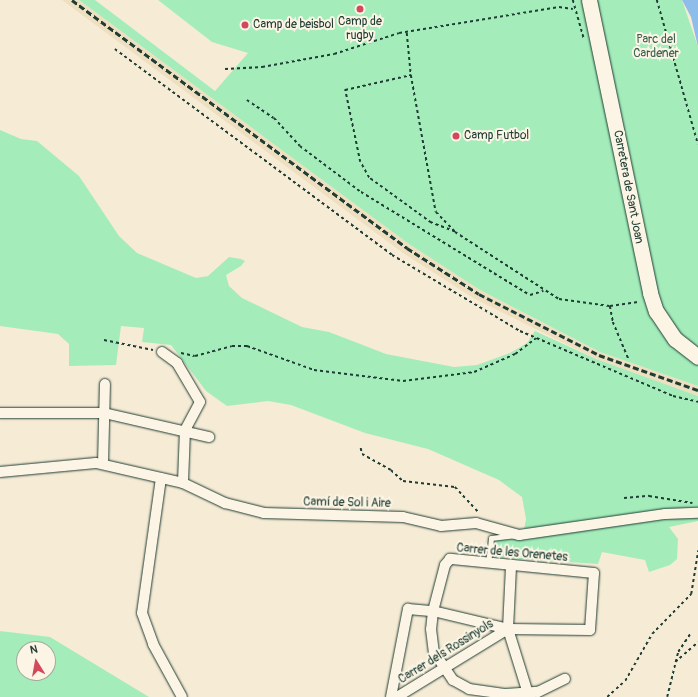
<!DOCTYPE html>
<html>
<head>
<meta charset="utf-8">
<style>
	body { margin:0 }
	#map { position:relative; width:698px; height:697px; overflow:hidden; background:#f6ebd5; font-family:Pangolin,sans-serif }
	div>[style] { position:absolute }
	[style*='--x'] { left:calc(var(--x)*1px); top:calc(var(--y)*1px); width:calc(var(--w)*1px); rotate:calc(var(--a)*1deg) }
	.built>* { inset:0; background:#efdfc1 }
	.green>* { inset:0; background:#a4edbb }
	.water>* { inset:0; background:#8ebde9 }
	.path>* { height:1.5px; margin-top:-0.75px; transform-origin:0; background:repeating-linear-gradient(90deg,#1f3d34 0 3px,transparent 0 6px) }
	.roads { filter:drop-shadow(0 0 1px #1f3d34) drop-shadow(0 0 1px #1f3d34) }
	.lane>* { height:5px; margin:-2.5px; padding:0 2.5px; transform-origin:2.5px; border-radius:2.5px; background:#fcf5e5 }
	.street>* { height:10px; margin:-5px; padding:0 5px; transform-origin:5px; border-radius:5px; background:#fcf5e5 }
	.secondary>* { height:15px; margin:-7.5px; padding:0 7.5px; transform-origin:7.5px; border-radius:7.5px; background:#fcf5e5 }
	.rail>* { height:3px; margin-top:-1.5px; transform-origin:0; background:repeating-linear-gradient(90deg,#1f3d34 0 6px,transparent 0 9px) }
	.dots>* { width:11px; height:11px; translate:-50% -50%; box-sizing:border-box; border:2px solid #fcf5e5; border-radius:50% }
	span { translate:-50% -50%; white-space:nowrap; text-align:center; line-height:1.15; -webkit-text-stroke:4px #fcf5e5; paint-order:stroke }
	.poi-label { font-size:12px; color:#1f3d34 }
	.left { translate:0 -50%; text-align:left }
	.park-label { font-size:12px; color:#3a604f }
	.street-label { font-size:12px; color:#1f3d34 }
	.north { position:absolute; left:16px; top:641px; width:40px; height:40px; box-sizing:border-box; background:#fcf5e5; border:1px solid #a4ab9e; border-radius:50%; rotate:349deg; font-size:11px; font-weight:700; line-height:16px; text-align:center; color:#1f3d34 }
	.north::after { content:''; display:block; margin:auto; width:14px; height:18px; background:#d1495b; clip-path:polygon(50% 0,100% 100%,50% 72%,0 100%) }
</style>
</head>
<body>
<div id="map">
	<div class="built">
		<div style="clip-path:polygon(62px 0,79px 0,409px 244px,480px 290px,600px 352px,698px 386px,698px 396px,596px 359px,475px 299px,403px 253px)"></div>
	</div>
	<div class="green">
		<div style="clip-path:polygon(79px 0,95px 0,215px 91px,248px 53px,212px 42px,158px 0,682px 0,698px 47px,698px 386px,600px 352px,480px 290px,409px 244px)"></div>
		<div style="clip-path:polygon(0 130px,21px 139px,37px 141px,79px 176px,119px 236px,137px 253px,196px 278px,208px 276px,229px 257px,241px 259px,245px 261px,241px 266px,226px 275px,229px 286px,242px 298px,302px 327px,329px 332px,386px 354px,454px 367px,477px 365px,510px 353px,527px 343px,535px 331px,596px 359px,698px 396px,698px 521px,669px 527px,678px 539px,677px 559px,670px 565px,649px 572px,645px 560px,602px 552px,598px 564px,495px 557px,497px 534px,504px 528px,524px 530px,526px 519px,522px 497px,499px 480px,428px 449px,365px 433px,291px 405px,268px 401px,227px 406px,206px 391px,171px 345px,142px 342px,144px 328px,121px 326px,116px 365px,69px 366px,69px 344px,58px 334px,0 326px)"></div>
		<div style="clip-path:polygon(evenodd,0 631px,50px 637px,149px 697px,0 697px,0 631px,24px 649px,48px 649px,48px 673px,24px 673px,24px 649px)"></div>
	</div>
	<div class="water">
		<div style="clip-path:polygon(682px 0,698px 0,698px 47px,691px 17px)"></div>
	</div>
	<div class="path">
		<div style="--x:573;--y:0;--w:41;--a:74.2"></div>
		<div style="--x:657;--y:0;--w:150;--a:74.1"></div>
		<div style="--x:407;--y:33;--w:42;--a:84.6"></div>
		<div style="--x:115;--y:49;--w:345;--a:36.6"></div>
		<div style="--x:392;--y:255;--w:149;--a:30.7"></div>
		<div style="--x:520;--y:331;--w:166;--a:23"></div>
		<div style="--x:673;--y:396;--w:26;--a:13"></div>
		<div style="--x:225;--y:69;--w:37;--a:-3"></div>
		<div style="--x:262;--y:67;--w:73;--a:-10.2"></div>
		<div style="--x:334;--y:54;--w:68;--a:-17.9"></div>
		<div style="--x:399;--y:33;--w:162;--a:-9.2"></div>
		<div style="--x:559;--y:7;--w:14;--a:8"></div>
		<div style="--x:247;--y:100;--w:32;--a:34"></div>
		<div style="--x:274;--y:118;--w:38;--a:47"></div>
		<div style="--x:300;--y:146;--w:76;--a:37"></div>
		<div style="--x:361;--y:192;--w:198;--a:31.4"></div>
		<div style="--x:530;--y:295;--w:14;--a:-17"></div>
		<div style="--x:455;--y:232;--w:26;--a:-159"></div>
		<div style="--x:431;--y:223;--w:77;--a:-144"></div>
		<div style="--x:369;--y:178;--w:18;--a:-119"></div>
		<div style="--x:360;--y:162;--w:74;--a:-101.8"></div>
		<div style="--x:345;--y:90;--w:68;--a:-12.8"></div>
		<div style="--x:411;--y:75;--w:139;--a:79.7"></div>
		<div style="--x:436;--y:212;--w:28;--a:46"></div>
		<div style="--x:455;--y:232;--w:124;--a:32.8"></div>
		<div style="--x:559;--y:299;--w:51;--a:7.8"></div>
		<div style="--x:610;--y:306;--w:30;--a:-8"></div>
		<div style="--x:610;--y:306;--w:16;--a:79"></div>
		<div style="--x:613;--y:322;--w:41;--a:67.2"></div>
		<div style="--x:104;--y:340;--w:50;--a:11.5"></div>
		<div style="--x:181;--y:353;--w:14;--a:12"></div>
		<div style="--x:195;--y:356;--w:38;--a:-15"></div>
		<div style="--x:232;--y:346;--w:15;--a:0"></div>
		<div style="--x:247;--y:346;--w:71;--a:19.7"></div>
		<div style="--x:314;--y:370;--w:90;--a:7"></div>
		<div style="--x:403;--y:381;--w:72;--a:-7.2"></div>
		<div style="--x:474;--y:372;--w:45;--a:-23.7"></div>
		<div style="--x:515;--y:354;--w:26;--a:-37"></div>
		<div style="--x:361;--y:448;--w:6;--a:81"></div>
		<div style="--x:362;--y:454;--w:33;--a:29"></div>
		<div style="--x:391;--y:470;--w:16;--a:43"></div>
		<div style="--x:403;--y:481;--w:52;--a:6.6"></div>
		<div style="--x:455;--y:487;--w:35;--a:47"></div>
		<div style="--x:624;--y:498;--w:25;--a:-5"></div>
		<div style="--x:649;--y:496;--w:44;--a:9.2"></div>
		<div style="--x:675;--y:662;--w:30;--a:-41"></div>
		<div style="--x:607;--y:697;--w:24;--a:-42"></div>
		<div style="--x:625;--y:681;--w:54;--a:-60.1"></div>
		<div style="--x:652;--y:634;--w:56;--a:-45.7"></div>
		<div style="--x:691;--y:594;--w:44;--a:-80.8"></div>
		<div style="--x:667;--y:697;--w:46;--a:-76.3"></div>
		<div style="--x:678;--y:652;--w:22;--a:-56"></div>
	</div>
	<div class="roads">
		<div class="lane">
			<div style="--x:488;--y:563;--w:25;--a:-83"></div>
			<div style="--x:491;--y:538;--w:23;--a:-7"></div>
		</div>
		<div class="street">
			<div style="--x:162;--y:352;--w:19;--a:36"></div>
			<div style="--x:177;--y:363;--w:45;--a:59.5"></div>
			<div style="--x:200;--y:402;--w:32;--a:118"></div>
			<div style="--x:185;--y:430;--w:53;--a:92.2"></div>
			<div style="--x:0;--y:413;--w:104;--a:0"></div>
			<div style="--x:104;--y:413;--w:108;--a:12.9"></div>
			<div style="--x:103;--y:464;--w:80;--a:-88.6"></div>
			<div style="--x:0;--y:472;--w:96;--a:-5.4"></div>
			<div style="--x:96;--y:463;--w:89;--a:12.9"></div>
			<div style="--x:183;--y:483;--w:47;--a:25.5"></div>
			<div style="--x:225;--y:503;--w:40;--a:14.4"></div>
			<div style="--x:264;--y:513;--w:139;--a:1.6"></div>
			<div style="--x:403;--y:517;--w:39;--a:13"></div>
			<div style="--x:441;--y:526;--w:35;--a:-5"></div>
			<div style="--x:476;--y:523;--w:45;--a:15.6"></div>
			<div style="--x:519;--y:535;--w:148;--a:-8.2"></div>
			<div style="--x:665;--y:514;--w:33;--a:-2"></div>
			<div style="--x:161;--y:478;--w:136;--a:98"></div>
			<div style="--x:142;--y:613;--w:33;--a:70"></div>
			<div style="--x:153;--y:644;--w:60;--a:61.3"></div>
			<div style="--x:511;--y:567;--w:62;--a:92.8"></div>
			<div style="--x:508;--y:629;--w:71;--a:72.8"></div>
			<div style="--x:391;--y:697;--w:90;--a:-79.1"></div>
			<div style="--x:408;--y:609;--w:25;--a:5"></div>
			<div style="--x:433;--y:611;--w:77;--a:13.5"></div>
			<div style="--x:508;--y:629;--w:82;--a:0.7"></div>
			<div style="--x:590;--y:630;--w:57;--a:-86"></div>
			<div style="--x:594;--y:573;--w:145;--a:-174.4"></div>
			<div style="--x:450;--y:559;--w:8;--a:130"></div>
			<div style="--x:445;--y:565;--w:48;--a:104.6"></div>
			<div style="--x:433;--y:611;--w:18;--a:96"></div>
			<div style="--x:431;--y:629;--w:23;--a:83"></div>
			<div style="--x:434;--y:652;--w:34;--a:56"></div>
			<div style="--x:453;--y:680;--w:18;--a:29"></div>
			<div style="--x:469;--y:689;--w:37;--a:8"></div>
			<div style="--x:506;--y:694;--w:32;--a:-4"></div>
			<div style="--x:538;--y:692;--w:30;--a:-26"></div>
			<div style="--x:397;--y:697;--w:130;--a:-31.5"></div>
		</div>
		<div class="secondary">
			<div style="--x:589;--y:0;--w:299;--a:78.2"></div>
			<div style="--x:650;--y:293;--w:19;--a:72"></div>
			<div style="--x:656;--y:311;--w:34;--a:56"></div>
			<div style="--x:675;--y:339;--w:29;--a:38"></div>
		</div>
	</div>
	<div class="rail">
		<div style="--x:72;--y:0;--w:417;--a:36.5"></div>
		<div style="--x:407;--y:248;--w:85;--a:32.6"></div>
		<div style="--x:479;--y:294;--w:135;--a:26.9"></div>
		<div style="--x:599;--y:355;--w:105;--a:19.5"></div>
	</div>
	<div class="dots">
		<div style="left:360px;top:9px;background:#d1495b"></div>
		<div style="left:245px;top:25px;background:#d1495b"></div>
		<div style="left:456px;top:136px;background:#d1495b"></div>
	</div>
	<div class="poi-label">
		<span style="left:360px;top:29px">Camp de<br>rugby</span>
		<span class="left" style="left:253px;top:25px">Camp de beisbol</span>
		<span class="left" style="left:464px;top:136px">Camp Futbol</span>
	</div>
	<div class="park-label">
		<span style="left:656px;top:47px">Parc del<br>Cardener</span>
	</div>
	<div class="street-label">
		<span style="left:628px;top:187px;rotate:79deg">Carretera de Sant Joan</span>
		<span style="left:347px;top:503px;rotate:1deg">Camí de Sol i Aire</span>
		<span style="left:512px;top:553px;rotate:5deg">Carrer de les Orenetes</span>
		<span style="left:446px;top:652px;rotate:-32deg">Carrer dels Rossinyols</span>
	</div>
	<div class="north">N</div>
</div>
</body>
</html>
